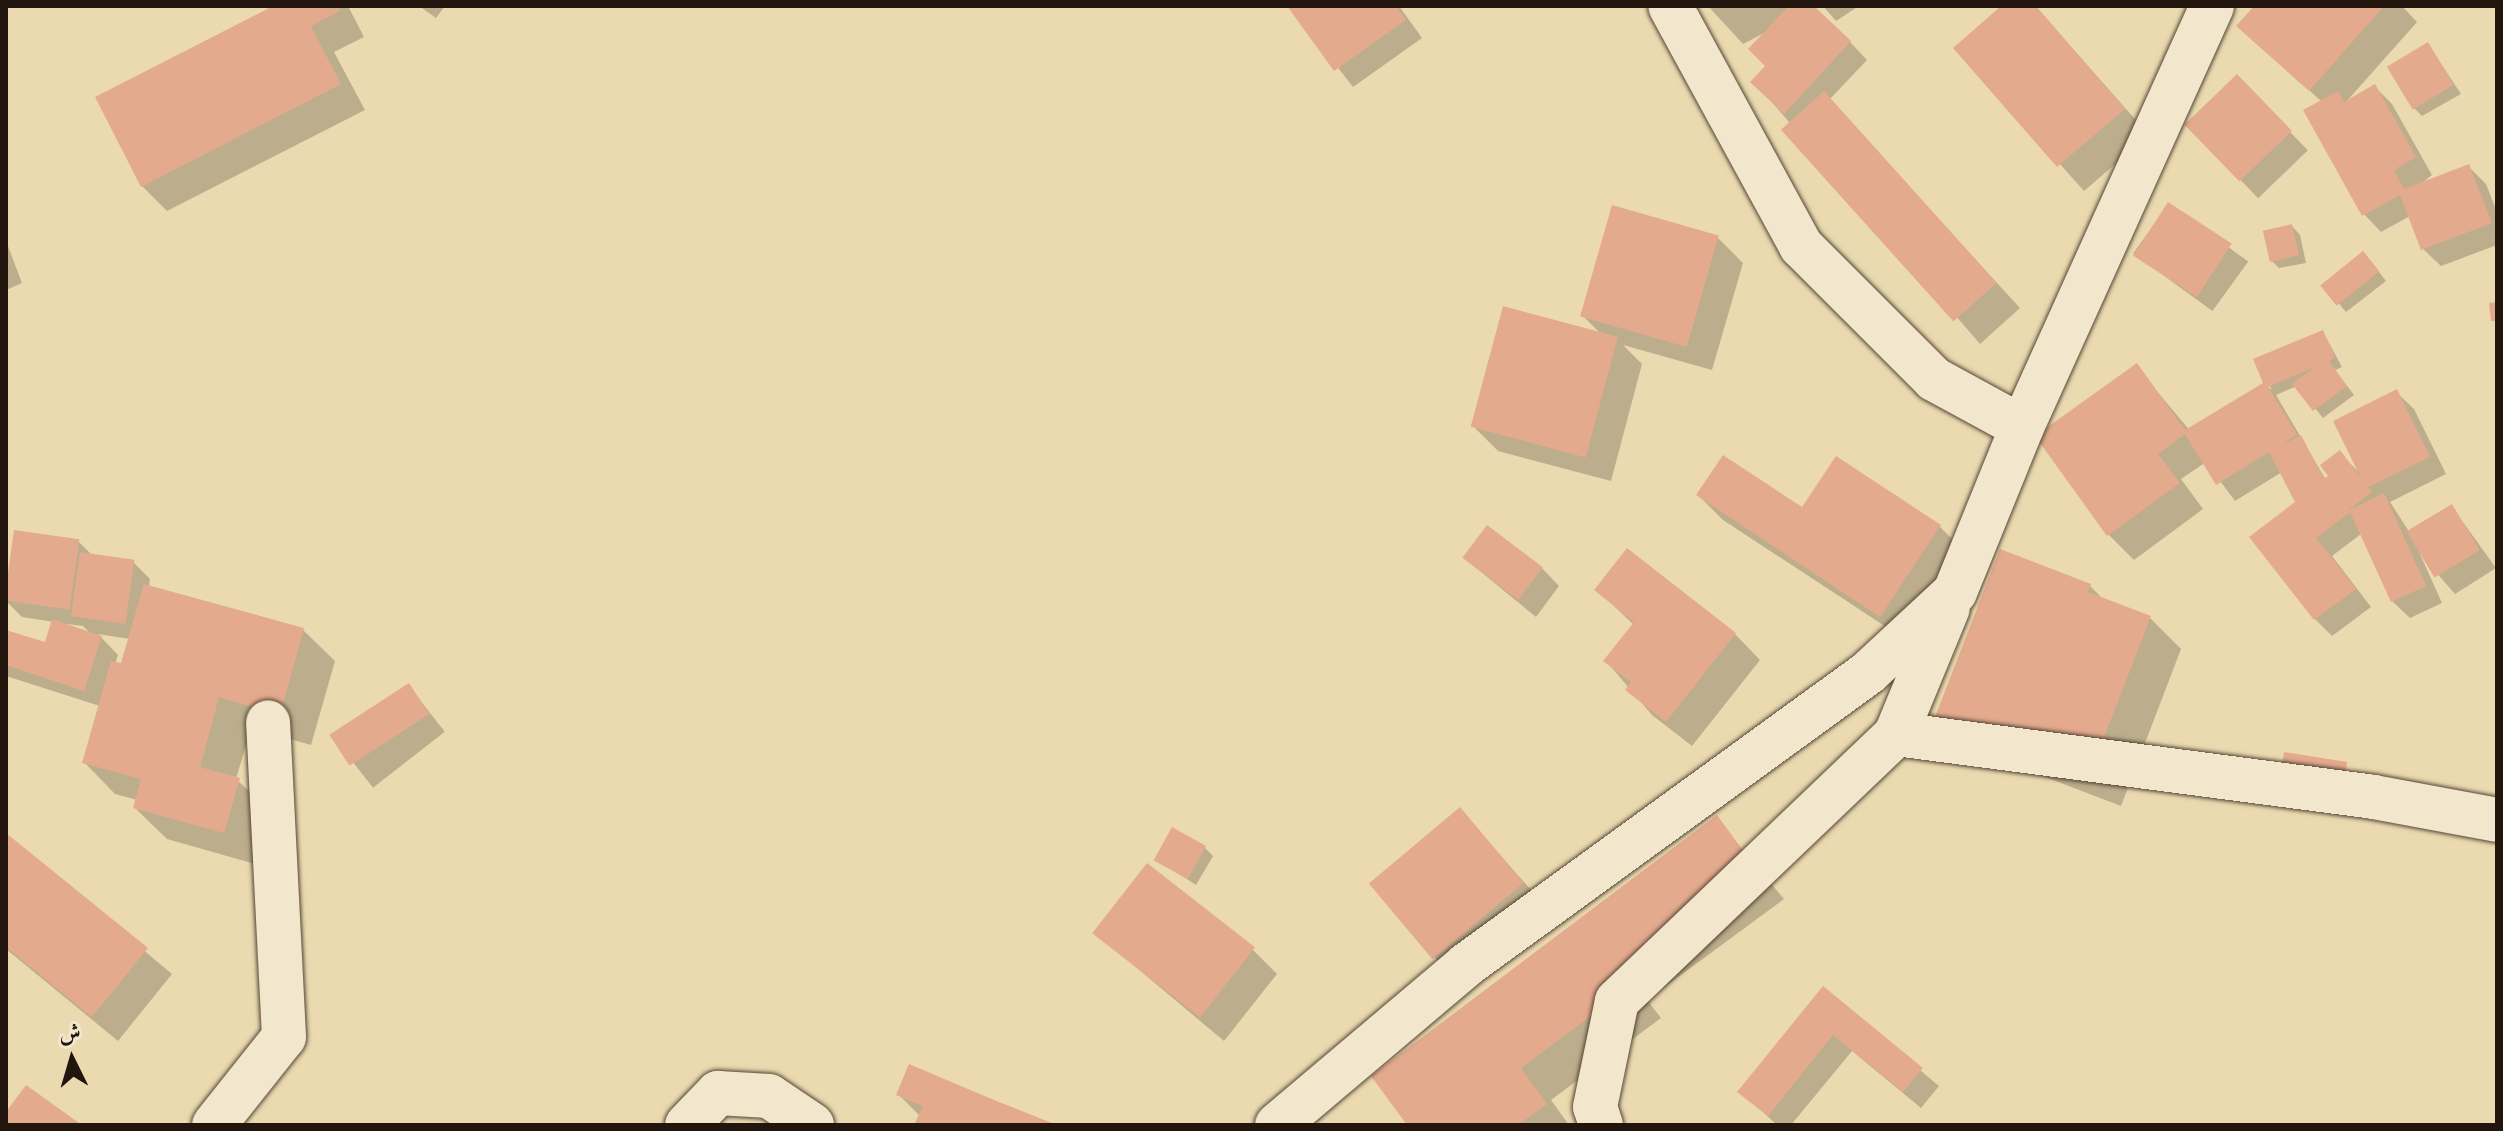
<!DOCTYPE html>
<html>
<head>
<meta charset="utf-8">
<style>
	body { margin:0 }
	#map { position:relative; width:2503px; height:1131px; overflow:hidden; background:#ebdab0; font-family:"Sorts Mill Goudy",Amiri,serif }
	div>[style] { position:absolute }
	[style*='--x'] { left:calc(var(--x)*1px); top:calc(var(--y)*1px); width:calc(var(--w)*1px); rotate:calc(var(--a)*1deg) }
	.shadow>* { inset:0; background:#0003; transform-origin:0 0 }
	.building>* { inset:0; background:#e4aa8e; transform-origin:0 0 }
	.roads { filter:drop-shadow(0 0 2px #544636) drop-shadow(0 0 2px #544636) }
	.minor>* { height:44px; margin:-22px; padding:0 22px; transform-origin:22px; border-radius:22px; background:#f2e7cc }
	span { translate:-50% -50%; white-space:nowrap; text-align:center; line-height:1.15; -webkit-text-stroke:8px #f2e7cc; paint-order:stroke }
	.frame { position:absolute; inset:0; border:8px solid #22150d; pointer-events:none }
	.north { position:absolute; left:32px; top:1019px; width:80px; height:80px; -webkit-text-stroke:6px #f2e7cc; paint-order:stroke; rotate:355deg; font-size:22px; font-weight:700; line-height:32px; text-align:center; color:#22150d }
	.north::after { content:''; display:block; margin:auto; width:28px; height:36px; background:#22150d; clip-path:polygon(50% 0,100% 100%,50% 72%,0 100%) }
</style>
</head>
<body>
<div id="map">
	<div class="shadow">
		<div style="clip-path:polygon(277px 6px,348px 6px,364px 37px,334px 52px,365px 110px,167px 211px,142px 186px)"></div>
		<div style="clip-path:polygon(419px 6px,445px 6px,436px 18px)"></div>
		<div style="clip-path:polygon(1290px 6px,1399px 6px,1422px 38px,1353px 87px)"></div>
		<div style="clip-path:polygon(1708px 6px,1811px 6px,1850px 42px,1867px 60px,1829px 100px,2020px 308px,1980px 344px,1770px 100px,1766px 32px,1743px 44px)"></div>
		<div style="clip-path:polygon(1823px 6px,1859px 6px,1836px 21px)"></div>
		<div style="clip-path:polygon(2004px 6px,2035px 6px,2149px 135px,2084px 191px,1956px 48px)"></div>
		<div style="clip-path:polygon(2256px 6px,2402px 6px,2417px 22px,2346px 102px,2375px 87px,2392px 104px,2432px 175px,2417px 187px,2469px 167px,2486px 184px,2497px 212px,2497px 245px,2441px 266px,2423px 249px,2410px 216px,2381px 232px,2364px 214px,2322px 102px,2239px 26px)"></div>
		<div style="clip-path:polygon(2428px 44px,2461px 94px,2422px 116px,2414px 108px)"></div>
		<div style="left:2237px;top:77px;width:102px;height:69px;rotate:46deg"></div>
		<div style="left:2169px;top:204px;width:98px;height:61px;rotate:36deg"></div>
		<div style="clip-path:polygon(2292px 226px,2300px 235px,2306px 263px,2279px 268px,2271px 260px)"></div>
		<div style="clip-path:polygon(1718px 238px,1743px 263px,1712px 370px,1623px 345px,1642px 364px,1611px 481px,1498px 451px,1473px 426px,1602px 335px,1582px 315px)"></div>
		<div style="clip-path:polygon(6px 241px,22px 283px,6px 290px)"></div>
		<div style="clip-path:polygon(2371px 262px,2386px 281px,2346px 312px,2323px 285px)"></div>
		<div style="clip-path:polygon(2323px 332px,2342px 367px,2335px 370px,2354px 395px,2323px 418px,2297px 386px,2276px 395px,2326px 480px,2339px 453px,2360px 473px,2396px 392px,2414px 409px,2446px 474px,2390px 502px,2410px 533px,2452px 507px,2496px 568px,2455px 594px,2420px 554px,2442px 603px,2410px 618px,2392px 601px,2361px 534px,2332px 556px,2371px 607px,2332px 636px,2315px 619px,2297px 502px,2282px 472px,2235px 501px,2206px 462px,2181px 479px,2203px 509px,2134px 560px,2109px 535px,2038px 437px,2136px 366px,2191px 432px,2264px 384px,2272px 390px,2255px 360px)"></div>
		<div style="clip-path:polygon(1698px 495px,1940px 527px,1965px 552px,1906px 640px,1723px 520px)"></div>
		<div style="clip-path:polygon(evenodd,15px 532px,78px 541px,92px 555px,133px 562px,150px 579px,149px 587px,303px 630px,335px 661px,311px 745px,251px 728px,236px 779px,270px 811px,255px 864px,167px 839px,135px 808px,137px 800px,115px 794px,84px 762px,100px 706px,6px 676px,6px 632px,46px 645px,54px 622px,22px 617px,6px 601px,15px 532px,67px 624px,83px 626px,91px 634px,66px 626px,67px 624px,15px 532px,98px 634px,130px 639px,123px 666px,115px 664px,118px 655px,98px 634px)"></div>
		<div style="clip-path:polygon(1464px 558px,1542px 568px,1559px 586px,1536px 617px)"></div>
		<div style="clip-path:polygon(2090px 586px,2105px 601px,2150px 618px,2181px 649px,2121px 806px,1969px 748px)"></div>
		<div style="clip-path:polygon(1597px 590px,1735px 634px,1760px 660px,1692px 746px,1652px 715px,1606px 661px,1634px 625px)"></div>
		<div style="left:409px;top:686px;width:58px;height:91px;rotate:52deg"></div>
		<div style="clip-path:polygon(1460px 810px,1547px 908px,1459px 982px,1434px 957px)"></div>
		<div style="clip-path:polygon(1716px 818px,1784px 899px,1647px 1000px,1661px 1018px,1551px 1100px,1569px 1125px,1409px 1125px)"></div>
		<div style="clip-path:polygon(6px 835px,172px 974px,118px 1041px,6px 949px)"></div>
		<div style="clip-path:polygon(1205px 848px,1213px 856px,1196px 885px,1156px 859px)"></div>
		<div style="clip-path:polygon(1094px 932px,1252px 949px,1277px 974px,1224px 1041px)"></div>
		<div style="clip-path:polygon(1823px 989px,1939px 1086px,1921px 1108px,1852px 1051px,1791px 1125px,1777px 1125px,1740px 1091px)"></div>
		<div style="clip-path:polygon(899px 1095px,1051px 1125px,917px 1125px,920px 1116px)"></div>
	</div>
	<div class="building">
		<div style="clip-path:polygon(273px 6px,338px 6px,340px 11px,311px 26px,341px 84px,141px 187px,95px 97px)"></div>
		<div style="clip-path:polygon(1287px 6px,1396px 6px,1406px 20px,1334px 71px)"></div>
		<div style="clip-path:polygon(1789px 6px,1814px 6px,1851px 41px,1784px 114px,1750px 82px,1765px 66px,1748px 49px)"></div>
		<div style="clip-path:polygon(2001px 6px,2036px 6px,2125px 109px,2057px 167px,1953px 48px)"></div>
		<div style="clip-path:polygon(2254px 6px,2384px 6px,2309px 91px,2236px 26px)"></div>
		<div style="left:2428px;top:42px;width:50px;height:48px;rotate:59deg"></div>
		<div style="left:2237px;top:74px;width:79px;height:73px;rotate:46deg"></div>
		<div style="clip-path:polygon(2375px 84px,2416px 157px,2394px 170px,2404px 189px,2469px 164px,2492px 223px,2421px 250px,2400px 195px,2362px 216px,2303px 110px,2338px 91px,2344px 102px)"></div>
		<div style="left:1824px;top:91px;width:258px;height:58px;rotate:48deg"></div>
		<div style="left:2168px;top:202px;width:76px;height:64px;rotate:33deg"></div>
		<div style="left:1612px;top:205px;width:111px;height:116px;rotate:16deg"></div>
		<div style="left:2292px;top:224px;width:32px;height:30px;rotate:77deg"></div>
		<div style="left:2363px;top:251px;width:26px;height:55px;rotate:51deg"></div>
		<div style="clip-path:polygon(2497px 302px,2497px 321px,2491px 321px,2489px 303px)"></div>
		<div style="left:1503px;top:306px;width:119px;height:125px;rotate:15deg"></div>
		<div style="clip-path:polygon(2323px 330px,2335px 358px,2329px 361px,2347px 386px,2313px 411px,2292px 384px,2315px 367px,2268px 387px,2297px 434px,2282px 445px,2301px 435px,2324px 479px,2328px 476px,2320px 465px,2340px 450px,2361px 478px,2333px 421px,2397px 389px,2430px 457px,2368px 487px,2372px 492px,2346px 512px,2384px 493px,2426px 586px,2391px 602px,2350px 512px,2316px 538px,2356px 589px,2314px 620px,2249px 537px,2295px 502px,2269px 452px,2216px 485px,2185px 434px,2158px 454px,2180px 483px,2107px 536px,2035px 436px,2137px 363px,2185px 430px,2263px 383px,2253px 359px)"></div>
		<div style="clip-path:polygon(1723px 455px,1802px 507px,1836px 456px,1941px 525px,1880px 617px,1696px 495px)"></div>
		<div style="left:2452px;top:504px;width:54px;height:53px;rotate:59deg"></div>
		<div style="left:1487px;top:525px;width:70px;height:41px;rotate:37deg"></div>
		<div style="left:14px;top:530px;width:66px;height:71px;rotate:8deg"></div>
		<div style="clip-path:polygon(1627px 548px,1736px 633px,1666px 722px,1625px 690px,1631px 682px,1603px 661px,1634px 622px,1594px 590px)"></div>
		<div style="clip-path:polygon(2000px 549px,2091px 584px,2088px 592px,2151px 616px,2089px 776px,1935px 717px)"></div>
		<div style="left:80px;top:552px;width:55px;height:65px;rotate:8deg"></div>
		<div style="clip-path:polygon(144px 584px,304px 628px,280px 715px,219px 697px,200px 767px,240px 778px,224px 833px,133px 808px,141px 779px,82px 763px,111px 661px,121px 663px)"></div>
		<div style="clip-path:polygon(52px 619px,102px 636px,84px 691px,6px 665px,6px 630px,45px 642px)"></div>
		<div style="left:409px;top:683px;width:37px;height:95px;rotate:57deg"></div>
		<div style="left:2284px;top:752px;width:64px;height:35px;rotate:9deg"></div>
		<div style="left:1460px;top:807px;width:99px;height:119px;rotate:50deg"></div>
		<div style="clip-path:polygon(1717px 815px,1755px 867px,1618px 968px,1631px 986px,1521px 1068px,1547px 1104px,1518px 1125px,1407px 1125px,1371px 1076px)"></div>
		<div style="left:1172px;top:827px;width:39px;height:38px;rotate:29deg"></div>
		<div style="clip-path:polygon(6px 833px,148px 948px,92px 1017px,6px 947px)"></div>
		<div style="left:1147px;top:863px;width:137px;height:89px;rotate:38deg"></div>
		<div style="clip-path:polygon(1823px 986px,1923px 1068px,1903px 1092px,1833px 1035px,1768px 1116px,1737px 1092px)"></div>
		<div style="clip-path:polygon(909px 1064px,994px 1100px,1057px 1125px,914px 1125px,923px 1106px,896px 1095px)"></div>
		<div style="clip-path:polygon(26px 1085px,82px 1125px,6px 1125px,6px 1112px)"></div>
	</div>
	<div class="roads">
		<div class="minor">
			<div style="--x:2022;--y:427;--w:462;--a:-65.7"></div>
			<div style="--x:1896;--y:734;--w:481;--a:7.5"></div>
			<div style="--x:2373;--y:797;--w:126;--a:10.5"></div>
			<div style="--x:214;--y:1125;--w:112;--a:-51.5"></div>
			<div style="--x:284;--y:1037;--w:315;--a:-92.9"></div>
			<div style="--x:687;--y:1125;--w:45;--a:-45.9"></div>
			<div style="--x:718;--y:1093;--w:51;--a:3.4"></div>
			<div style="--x:769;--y:1096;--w:52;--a:34"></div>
			<div style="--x:1277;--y:1125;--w:248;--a:-40.2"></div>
			<div style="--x:1466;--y:965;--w:498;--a:-36"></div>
			<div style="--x:1869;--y:672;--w:117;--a:-42.9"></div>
			<div style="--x:1955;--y:592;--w:178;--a:-67.9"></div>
			<div style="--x:2022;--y:427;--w:100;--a:-151.4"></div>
			<div style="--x:1934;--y:379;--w:188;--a:-135"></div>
			<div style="--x:1801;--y:246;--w:273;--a:-118.6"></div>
			<div style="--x:1601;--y:1125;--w:19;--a:-108"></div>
			<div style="--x:1595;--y:1107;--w:108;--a:-78.3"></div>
			<div style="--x:1617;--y:1001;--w:386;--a:-43.7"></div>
			<div style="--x:1896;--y:734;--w:136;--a:-67.6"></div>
		</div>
	</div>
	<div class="frame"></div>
	<div class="north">ش</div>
</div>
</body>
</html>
